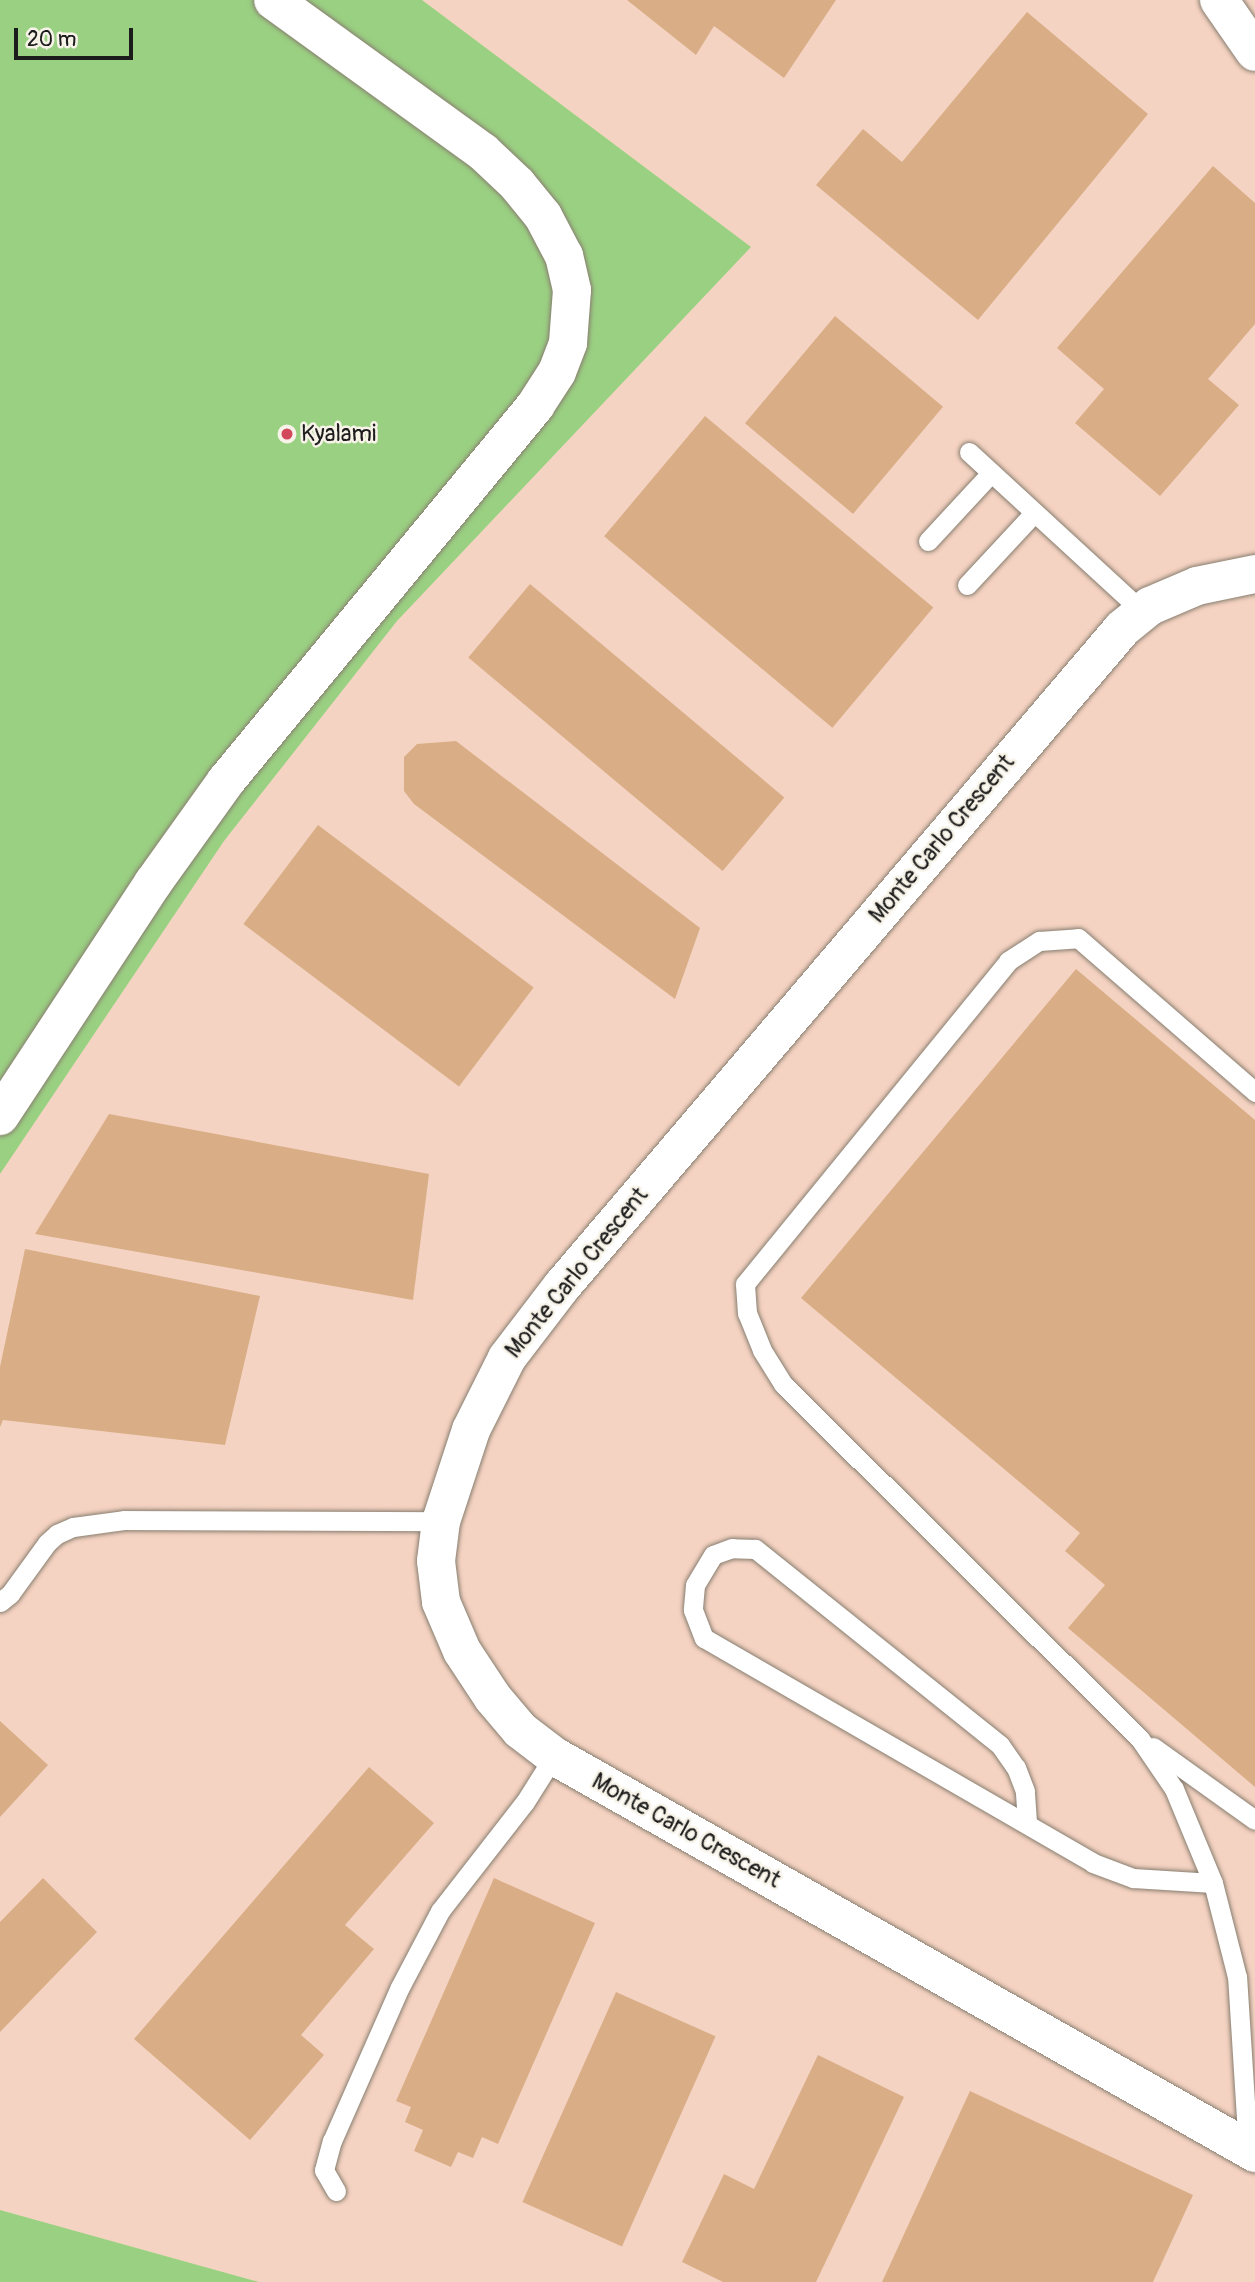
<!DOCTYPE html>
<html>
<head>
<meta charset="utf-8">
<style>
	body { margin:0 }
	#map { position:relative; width:1255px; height:2282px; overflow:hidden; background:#f3dfc4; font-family:Pangolin,sans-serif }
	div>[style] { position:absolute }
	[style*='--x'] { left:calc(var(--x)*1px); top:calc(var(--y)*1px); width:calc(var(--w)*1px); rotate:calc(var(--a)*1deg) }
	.built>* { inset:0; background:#f5d3c2 }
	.green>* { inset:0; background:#9ad082 }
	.building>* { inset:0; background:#d9ae87; transform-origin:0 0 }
	.roads { filter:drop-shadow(0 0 2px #887e70) drop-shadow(0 0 2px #887e70) }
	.lane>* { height:19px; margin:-9.5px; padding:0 9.5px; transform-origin:9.5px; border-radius:9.5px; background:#fff }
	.street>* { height:38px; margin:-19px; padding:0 19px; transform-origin:19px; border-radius:19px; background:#fff }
	.dots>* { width:19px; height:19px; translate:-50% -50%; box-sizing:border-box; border:4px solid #f7f3e8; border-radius:50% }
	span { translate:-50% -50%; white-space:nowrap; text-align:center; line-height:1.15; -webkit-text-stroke:5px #f7f3e8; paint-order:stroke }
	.poi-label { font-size:23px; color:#1c1c1c }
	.left { translate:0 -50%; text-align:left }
	.street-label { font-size:23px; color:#1c1c1c }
	.scale { position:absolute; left:14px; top:28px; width:119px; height:32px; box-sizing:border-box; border:4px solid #1c1c1c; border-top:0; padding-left:9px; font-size:21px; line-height:24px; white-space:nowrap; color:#1c1c1c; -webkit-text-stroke:5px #f7f3e8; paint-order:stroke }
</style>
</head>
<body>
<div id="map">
	<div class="built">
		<div style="clip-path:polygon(422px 0,1255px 0,1255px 2282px,259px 2282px,0 2210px,0 1174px,224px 841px,397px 621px,751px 247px)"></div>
	</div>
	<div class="green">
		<div style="clip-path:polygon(0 0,422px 0,751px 247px,397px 621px,224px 841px,0 1174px)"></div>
		<div style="clip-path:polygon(0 2210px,259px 2282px,0 2282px)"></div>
	</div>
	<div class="building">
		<div style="clip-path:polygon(627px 0,836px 0,784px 78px,714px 26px,696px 55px)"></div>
		<div style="clip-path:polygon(1027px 12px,1148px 114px,978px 320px,816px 185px,863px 129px,902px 162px)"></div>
		<div style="clip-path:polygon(1213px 166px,1255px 203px,1255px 324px,1208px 379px,1239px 405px,1160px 496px,1075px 423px,1104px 389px,1057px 348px)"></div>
		<div style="left:835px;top:316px;width:141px;height:140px;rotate:40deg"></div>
		<div style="left:705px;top:416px;width:298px;height:157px;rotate:40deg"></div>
		<div style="left:530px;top:584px;width:332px;height:96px;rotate:40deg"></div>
		<div style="clip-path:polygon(456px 741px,700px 928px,675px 999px,414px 804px,404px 791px,404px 757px,417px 744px)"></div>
		<div style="left:318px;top:825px;width:270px;height:124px;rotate:37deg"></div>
		<div style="clip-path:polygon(1076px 969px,1255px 1120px,1255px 1787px,1068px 1628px,1105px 1585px,1065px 1551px,1080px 1533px,801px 1298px)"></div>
		<div style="clip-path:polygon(109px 1114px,429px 1174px,413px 1300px,35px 1234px)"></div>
		<div style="clip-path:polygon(25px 1249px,260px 1296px,225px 1445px,3px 1420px,0 1427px,0 1367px)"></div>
		<div style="clip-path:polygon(0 1721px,48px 1765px,0 1817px)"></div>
		<div style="clip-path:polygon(369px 1767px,434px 1823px,345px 1925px,374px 1949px,301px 2035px,324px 2055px,250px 2140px,134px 2039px)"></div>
		<div style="clip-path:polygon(43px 1878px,97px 1932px,0 2032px,0 1922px)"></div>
		<div style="clip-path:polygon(494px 1878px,595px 1923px,498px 2144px,482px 2137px,473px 2158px,458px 2152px,451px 2167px,414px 2151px,423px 2130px,405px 2122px,411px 2107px,396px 2101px)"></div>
		<div style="left:616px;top:1992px;width:109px;height:230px;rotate:24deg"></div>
		<div style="clip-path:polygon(818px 2055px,904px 2097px,816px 2282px,723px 2282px,682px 2262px,724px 2174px,754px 2189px)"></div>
		<div style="clip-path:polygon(970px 2091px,1193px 2195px,1153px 2282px,882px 2282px)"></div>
	</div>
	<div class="roads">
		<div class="lane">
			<div style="--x:969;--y:452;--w:236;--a:42.6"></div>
			<div style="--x:928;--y:541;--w:93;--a:-47.2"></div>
			<div style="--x:967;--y:585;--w:98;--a:-47.1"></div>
			<div style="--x:0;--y:1602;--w:13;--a:-39"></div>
			<div style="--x:10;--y:1594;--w:63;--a:-54"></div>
			<div style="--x:47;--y:1543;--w:13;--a:-42"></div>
			<div style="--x:57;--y:1534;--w:17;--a:-24"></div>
			<div style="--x:73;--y:1527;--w:51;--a:-7.8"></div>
			<div style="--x:124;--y:1520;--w:317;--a:0.2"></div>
			<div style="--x:1153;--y:1747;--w:125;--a:35.6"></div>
			<div style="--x:1027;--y:1822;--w:31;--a:-94"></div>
			<div style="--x:1025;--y:1791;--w:25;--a:-111"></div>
			<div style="--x:1016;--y:1768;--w:28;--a:-125"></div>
			<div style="--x:1000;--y:1745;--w:314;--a:-141.3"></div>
			<div style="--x:755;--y:1549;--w:23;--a:-178"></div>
			<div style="--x:732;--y:1548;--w:20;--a:160"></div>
			<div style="--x:713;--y:1555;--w:35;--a:121"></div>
			<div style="--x:695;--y:1585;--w:25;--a:95"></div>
			<div style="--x:693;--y:1610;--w:30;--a:69"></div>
			<div style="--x:704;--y:1638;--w:449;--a:30"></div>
			<div style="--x:1093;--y:1863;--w:43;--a:20.6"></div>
			<div style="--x:1133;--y:1878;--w:80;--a:3.6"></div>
			<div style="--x:1248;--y:2150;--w:173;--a:-93.6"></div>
			<div style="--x:1237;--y:1977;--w:97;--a:-104.3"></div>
			<div style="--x:1213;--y:1883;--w:102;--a:-112.5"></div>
			<div style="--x:1174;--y:1789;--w:60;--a:-124.2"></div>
			<div style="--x:1140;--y:1739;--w:503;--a:-135.16"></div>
			<div style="--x:783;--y:1384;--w:40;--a:-122"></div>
			<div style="--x:762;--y:1350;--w:40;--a:-112"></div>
			<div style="--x:747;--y:1313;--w:29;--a:-94"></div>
			<div style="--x:745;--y:1284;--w:417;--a:-50.8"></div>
			<div style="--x:1008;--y:961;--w:37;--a:-33"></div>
			<div style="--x:1039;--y:941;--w:39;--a:-4"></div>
			<div style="--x:1078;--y:938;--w:235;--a:41"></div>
			<div style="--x:336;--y:2191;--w:24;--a:-120"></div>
			<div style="--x:324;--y:2170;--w:30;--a:-75"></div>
			<div style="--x:332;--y:2141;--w:168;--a:-66.2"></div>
			<div style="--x:400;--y:1987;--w:86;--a:-62.2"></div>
			<div style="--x:440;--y:1911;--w:138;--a:-52.1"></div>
			<div style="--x:525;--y:1802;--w:54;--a:-57.8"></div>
		</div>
		<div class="street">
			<div style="--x:1219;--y:0;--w:63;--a:55.3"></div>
			<div style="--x:1255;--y:574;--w:59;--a:168.3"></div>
			<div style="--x:1197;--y:586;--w:51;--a:156.9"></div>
			<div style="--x:1150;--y:606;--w:36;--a:141"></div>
			<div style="--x:1122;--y:629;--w:863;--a:130.44"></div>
			<div style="--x:562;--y:1286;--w:91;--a:127.4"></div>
			<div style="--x:507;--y:1358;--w:80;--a:116.6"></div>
			<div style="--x:471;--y:1430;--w:96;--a:108.2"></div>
			<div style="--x:441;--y:1521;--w:40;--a:97.1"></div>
			<div style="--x:436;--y:1561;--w:41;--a:83"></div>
			<div style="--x:441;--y:1602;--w:53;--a:66.8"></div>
			<div style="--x:462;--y:1651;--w:56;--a:56.6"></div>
			<div style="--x:493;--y:1698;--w:42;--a:49.8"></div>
			<div style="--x:520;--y:1730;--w:43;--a:37.4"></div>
			<div style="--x:554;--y:1756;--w:806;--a:29.52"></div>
			<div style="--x:0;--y:1116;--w:279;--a:-56.7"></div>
			<div style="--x:153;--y:883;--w:125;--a:-54.4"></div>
			<div style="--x:226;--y:781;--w:486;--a:-50.5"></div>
			<div style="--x:535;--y:406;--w:40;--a:-57.1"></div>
			<div style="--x:557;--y:372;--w:31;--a:-69"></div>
			<div style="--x:568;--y:343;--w:53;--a:-85.7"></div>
			<div style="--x:572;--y:290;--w:35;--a:-103"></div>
			<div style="--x:564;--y:256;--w:45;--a:-117.7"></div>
			<div style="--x:543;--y:216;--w:41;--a:-129.1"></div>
			<div style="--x:517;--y:184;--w:47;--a:-136.7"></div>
			<div style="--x:483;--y:152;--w:259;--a:-144.1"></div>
		</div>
	</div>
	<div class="dots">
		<div style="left:287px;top:434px;background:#d1495b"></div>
	</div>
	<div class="poi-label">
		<span class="left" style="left:301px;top:434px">Kyalami</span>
	</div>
	<div class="street-label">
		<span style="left:942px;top:839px;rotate:-50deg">Monte Carlo Crescent</span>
		<span style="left:577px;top:1273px;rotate:-51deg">Monte Carlo Crescent</span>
		<span style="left:686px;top:1831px;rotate:29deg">Monte Carlo Crescent</span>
	</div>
	<div class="scale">20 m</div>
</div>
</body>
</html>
